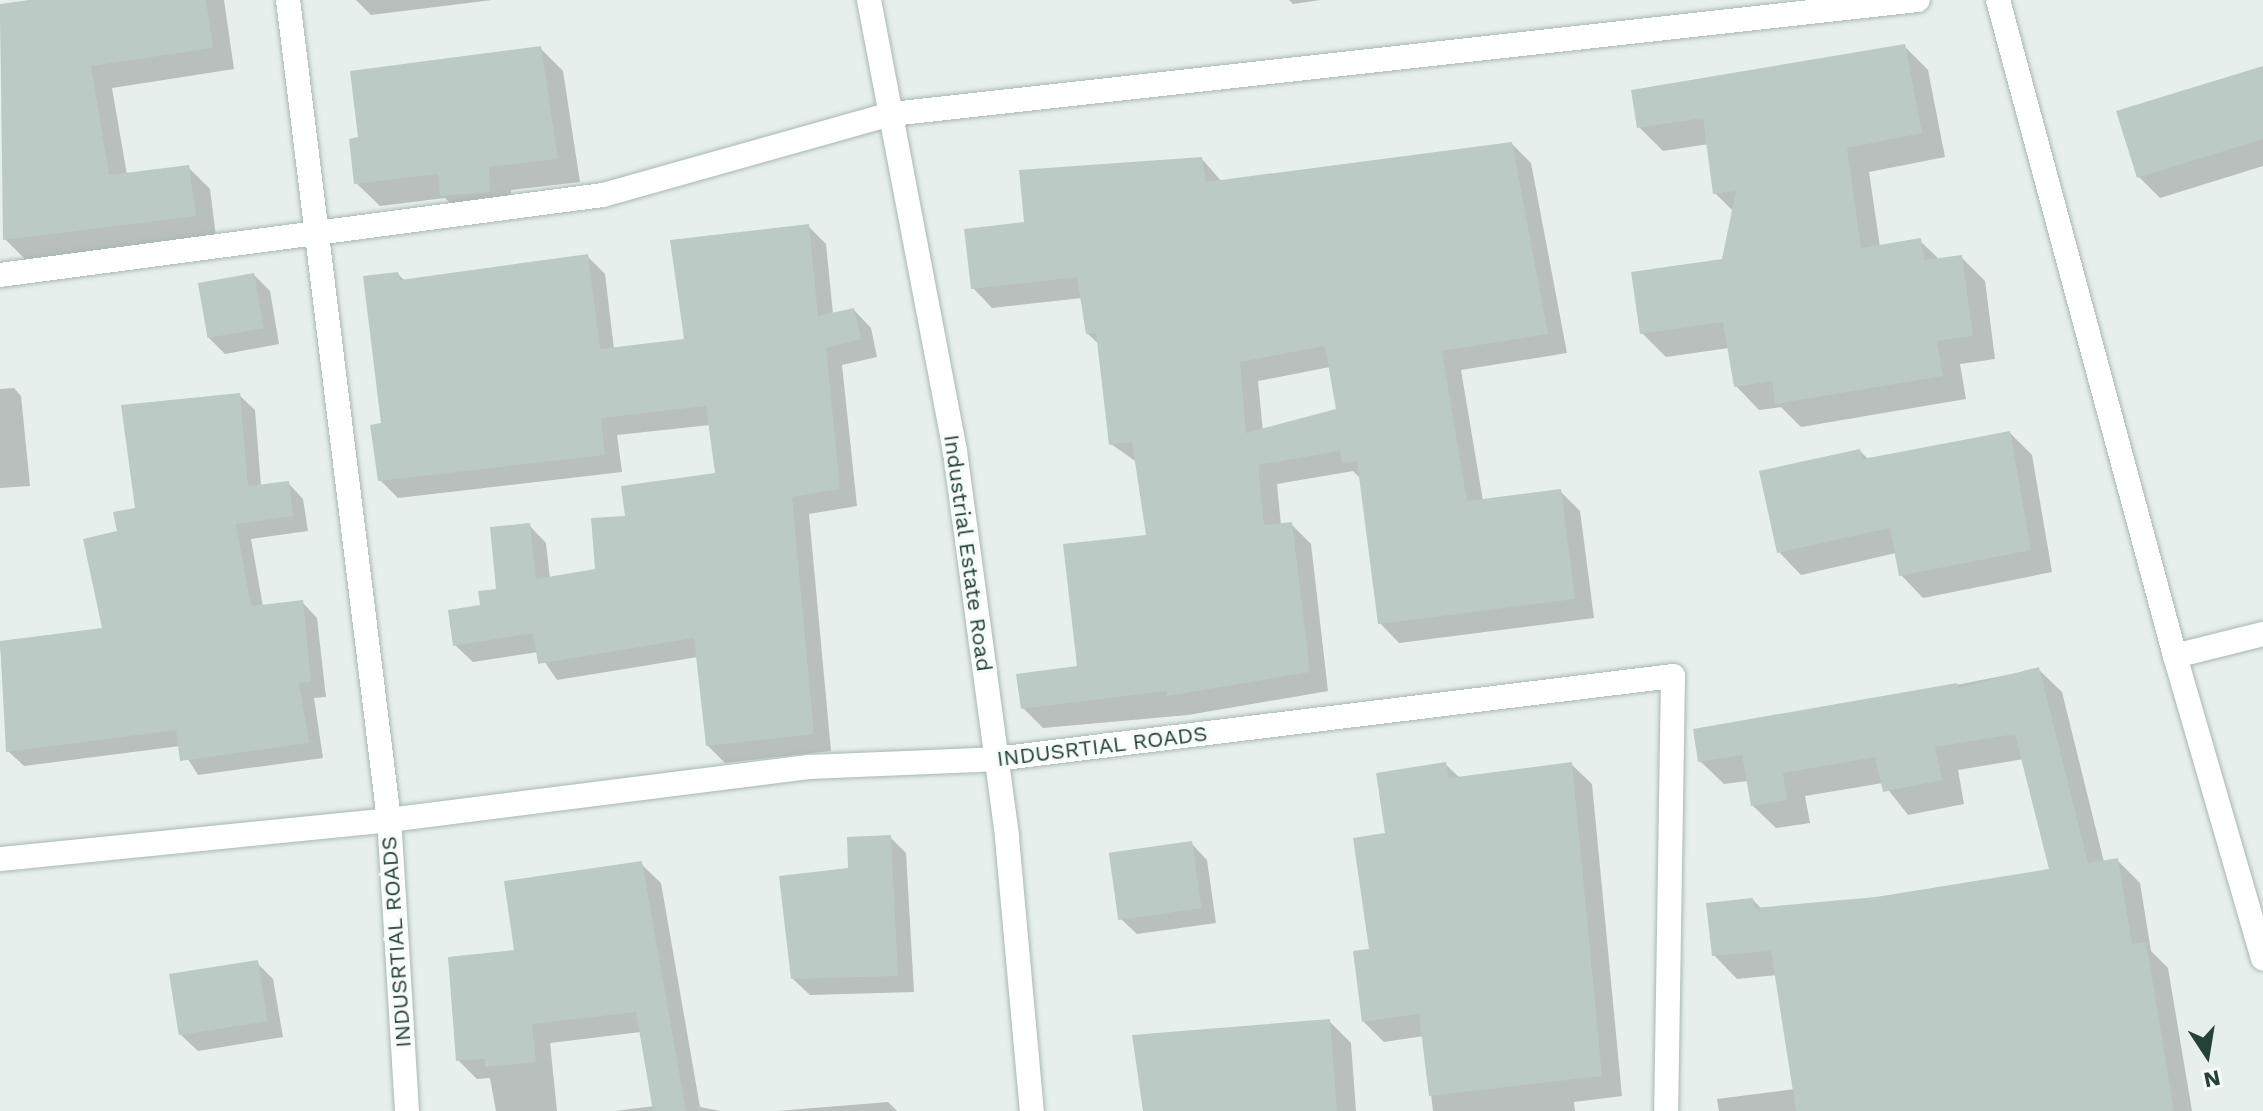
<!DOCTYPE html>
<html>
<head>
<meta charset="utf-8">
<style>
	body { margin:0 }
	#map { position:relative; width:2263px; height:1111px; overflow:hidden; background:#e6efeb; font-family:"Work Sans",sans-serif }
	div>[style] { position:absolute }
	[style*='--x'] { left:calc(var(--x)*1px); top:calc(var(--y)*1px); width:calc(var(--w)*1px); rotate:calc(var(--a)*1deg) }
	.shadow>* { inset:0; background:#0003 }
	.building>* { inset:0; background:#bbcac4; transform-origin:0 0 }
	.roads { filter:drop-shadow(0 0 2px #a8b8b2) drop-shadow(0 0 2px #a8b8b2) }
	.street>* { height:24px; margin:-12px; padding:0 12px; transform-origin:12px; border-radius:12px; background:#fff }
	.secondary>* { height:24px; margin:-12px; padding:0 12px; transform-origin:12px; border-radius:12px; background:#fff }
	span { translate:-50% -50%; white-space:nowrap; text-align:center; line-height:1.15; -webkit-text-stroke:7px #f7fbf9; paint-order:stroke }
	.street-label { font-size:22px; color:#24423a }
	.north { position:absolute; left:2167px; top:1015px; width:80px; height:80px; -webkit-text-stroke:6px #f7fbf9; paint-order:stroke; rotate:168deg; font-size:22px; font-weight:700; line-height:32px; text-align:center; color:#24423a }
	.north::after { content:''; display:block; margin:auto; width:28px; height:36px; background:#24423a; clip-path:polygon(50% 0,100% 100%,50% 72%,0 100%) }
</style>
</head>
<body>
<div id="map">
	<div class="shadow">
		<div style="clip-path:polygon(32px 0,224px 0,234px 69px,112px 88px,127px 175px,188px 167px,210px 189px,216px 237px,27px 261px,5px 239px,0 6px)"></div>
		<div style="clip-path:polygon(356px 0,492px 0,371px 15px)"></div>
		<div style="clip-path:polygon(1289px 0,1321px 0,1293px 4px)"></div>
		<div style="clip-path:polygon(1904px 46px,1928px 70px,1945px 157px,1869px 172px,1880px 247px,1920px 241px,1940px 260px,1961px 257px,1985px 281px,1995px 359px,1960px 364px,1966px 399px,1801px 427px,1781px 407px,1759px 410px,1736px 386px,1729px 348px,1666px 357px,1642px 333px,1723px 261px,1734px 212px,1715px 193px,1709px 144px,1663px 151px,1639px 127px)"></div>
		<div style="clip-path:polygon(540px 48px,563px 71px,580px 182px,511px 190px,512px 215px,465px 218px,445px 198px,380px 206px,356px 183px)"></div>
		<div style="clip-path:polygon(2263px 68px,2263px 166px,2160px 198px,2139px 177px)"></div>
		<div style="clip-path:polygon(evenodd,1512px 144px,1531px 163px,1567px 353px,1461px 370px,1483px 501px,1560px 491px,1580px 511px,1594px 618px,1399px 643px,1380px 623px,1361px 479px,1353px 471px,1277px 484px,1281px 525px,1291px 524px,1311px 544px,1328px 691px,1188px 715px,1043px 728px,1023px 708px,1079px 668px,1148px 536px,1138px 463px,1111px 444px,1100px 345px,1088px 334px,1082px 298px,992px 308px,973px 288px,1026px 224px,1202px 159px,1222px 182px,1512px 144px,1330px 367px,1338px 411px,1263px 432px,1258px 381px,1330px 367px)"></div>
		<div style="clip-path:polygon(808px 226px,826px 244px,833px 314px,854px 310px,871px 328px,877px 357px,842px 365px,857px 506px,809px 514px,831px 751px,725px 763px,708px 746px,698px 657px,557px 680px,538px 652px,473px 662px,455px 645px,498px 590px,529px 525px,546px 543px,550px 579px,597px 571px,717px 475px,710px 425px,617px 435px,622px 472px,398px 498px,380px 480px,398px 274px,406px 282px,587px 256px,605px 274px,614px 349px,687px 341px)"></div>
		<div style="clip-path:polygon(254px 275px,270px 291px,279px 344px,225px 354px,209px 338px)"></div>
		<div style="clip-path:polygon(14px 388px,21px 396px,30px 486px,0 488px,0 389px)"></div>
		<div style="clip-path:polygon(239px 395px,255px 410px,261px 486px,288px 483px,303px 499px,308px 531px,251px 539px,263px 607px,302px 602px,317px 618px,326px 697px,314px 698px,323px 758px,198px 775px,180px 746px,24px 766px,8px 751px,0 643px,105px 630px,119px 533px)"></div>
		<div style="clip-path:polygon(2010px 433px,2032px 455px,2052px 572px,1923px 598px,1901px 575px,1896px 553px,1801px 575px,1779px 552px,1860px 451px,1869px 460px)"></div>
		<div style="clip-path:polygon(2038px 669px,2062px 692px,2104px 862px,2117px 860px,2140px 883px,2151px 951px,2168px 968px,2192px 1111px,1719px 1111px,1717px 1099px,1795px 1089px,1777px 975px,1737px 979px,1714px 955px,1753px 900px,1762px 909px,1877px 899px,2051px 871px,2024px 759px,1958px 770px,1964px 804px,1908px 815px,1883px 783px,1805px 796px,1810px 823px,1776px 828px,1752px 805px,1748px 781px,1724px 784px,1700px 761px,1956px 685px)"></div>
		<div style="clip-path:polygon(1445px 764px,1460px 778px,1571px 764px,1592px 784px,1622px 1096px,1574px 1102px,1575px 1111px,1433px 1111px,1424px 1036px,1384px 1042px,1364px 1022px,1388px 835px)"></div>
		<div style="clip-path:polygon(890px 837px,906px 853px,914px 992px,810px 995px,793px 979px,850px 869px)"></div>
		<div style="clip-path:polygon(1191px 843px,1207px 860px,1216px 923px,1137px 934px,1120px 918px)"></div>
		<div style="clip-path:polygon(641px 864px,661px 883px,700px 1107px,720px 1111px,615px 1111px,655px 1106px,641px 1032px,550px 1043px,557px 1111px,496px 1111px,490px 1078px,477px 1079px,458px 1060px,516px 952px)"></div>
		<div style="clip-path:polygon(257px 963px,273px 979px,283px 1037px,198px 1051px,181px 1035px)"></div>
		<div style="clip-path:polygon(1329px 1021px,1351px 1043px,1356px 1111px,1143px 1111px)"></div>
		<div style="clip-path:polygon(888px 1102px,897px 1111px,777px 1111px)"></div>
	</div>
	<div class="building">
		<div style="clip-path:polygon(29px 0,206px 0,213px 48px,91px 66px,109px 175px,189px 165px,196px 216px,3px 240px,0 4px)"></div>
		<div style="clip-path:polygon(1905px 44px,1922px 133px,1847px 148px,1861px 248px,1921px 238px,1924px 260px,1962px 255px,1973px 336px,1937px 341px,1943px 376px,1775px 404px,1772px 381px,1734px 387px,1723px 322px,1640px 334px,1631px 272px,1722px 259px,1736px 191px,1713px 194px,1703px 118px,1637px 128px,1631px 90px)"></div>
		<div style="clip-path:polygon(541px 46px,558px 159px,489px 167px,490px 192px,440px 196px,438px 174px,354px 184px,349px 139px,358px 137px,350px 71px)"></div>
		<div style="clip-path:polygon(2263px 66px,2263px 139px,2137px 178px,2116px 111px)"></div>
		<div style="clip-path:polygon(evenodd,1512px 142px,1548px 334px,1442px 351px,1467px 501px,1561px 489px,1575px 599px,1378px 624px,1357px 461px,1342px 463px,1340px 451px,1258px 465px,1264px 525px,1292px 522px,1310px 672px,1167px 696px,1166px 691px,1021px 709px,1016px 674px,1077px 666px,1063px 544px,1146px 535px,1132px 442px,1109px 445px,1096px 333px,1086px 334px,1077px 277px,971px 289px,964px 229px,1024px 222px,1019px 170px,1202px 157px,1206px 182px,1512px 142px,1325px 346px,1336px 409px,1246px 433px,1240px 362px,1325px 346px)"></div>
		<div style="clip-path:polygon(809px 224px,818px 316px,854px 308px,861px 339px,826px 348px,840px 489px,792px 497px,814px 734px,706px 746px,694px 638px,538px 664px,533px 633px,453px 646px,448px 610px,480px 605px,478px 591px,496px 589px,490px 527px,530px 523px,536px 579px,595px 569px,591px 518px,625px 516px,621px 486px,715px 473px,706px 406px,601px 418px,605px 455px,378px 481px,370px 425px,381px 423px,363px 276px,398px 272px,400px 280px,588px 254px,600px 349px,684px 339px,670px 240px)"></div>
		<div style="left:254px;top:273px;width:56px;height:57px;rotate:80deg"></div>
		<div style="clip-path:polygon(240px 393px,248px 486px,289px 481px,293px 516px,236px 524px,251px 606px,303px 600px,311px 682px,299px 683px,309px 743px,180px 761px,176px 730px,6px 752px,0 641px,102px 628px,83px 539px,117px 531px,113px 512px,135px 508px,121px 405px)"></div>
		<div style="clip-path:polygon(2010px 431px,2031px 550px,1899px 576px,1890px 528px,1777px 553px,1759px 471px,1860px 449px,1863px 459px)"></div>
		<div style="clip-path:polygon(2039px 667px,2088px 863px,2118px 858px,2132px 944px,2146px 942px,2174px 1111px,1796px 1111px,1771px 951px,1712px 956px,1706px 903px,1753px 898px,1754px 908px,1876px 897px,2049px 869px,2015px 734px,1935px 747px,1942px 780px,1883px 792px,1875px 757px,1783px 773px,1787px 800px,1751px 806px,1742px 755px,1698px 762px,1693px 729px,1957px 683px,1958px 688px)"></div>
		<div style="clip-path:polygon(1446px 762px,1449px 778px,1572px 762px,1602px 1076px,1429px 1096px,1419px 1014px,1362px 1022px,1353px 951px,1369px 949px,1353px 838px,1385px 833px,1376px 773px)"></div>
		<div style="clip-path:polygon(891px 835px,898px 976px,791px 979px,779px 876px,848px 868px,847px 837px)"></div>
		<div style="left:1192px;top:841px;width:68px;height:84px;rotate:82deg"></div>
		<div style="clip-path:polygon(642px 861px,686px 1111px,653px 1111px,636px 1012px,532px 1024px,536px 1062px,485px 1067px,485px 1059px,456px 1061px,448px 957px,514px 950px,504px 881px)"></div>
		<div style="left:258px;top:960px;width:62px;height:90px;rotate:81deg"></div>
		<div style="clip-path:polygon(1330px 1019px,1337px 1111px,1143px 1111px,1132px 1035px)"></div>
	</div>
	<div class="roads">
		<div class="street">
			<div style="--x:1998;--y:0;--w:679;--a:74.9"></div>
			<div style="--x:0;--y:275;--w:608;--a:-7.56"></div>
			<div style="--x:603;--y:195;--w:300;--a:-15.7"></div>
			<div style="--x:892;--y:114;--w:1032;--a:-6.34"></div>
			<div style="--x:2263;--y:634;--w:91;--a:166"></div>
			<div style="--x:2175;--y:656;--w:315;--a:73.8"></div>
			<div style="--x:0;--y:859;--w:391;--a:-5.7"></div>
			<div style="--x:389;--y:820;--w:826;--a:-97.02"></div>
			<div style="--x:407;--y:1111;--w:292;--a:-93.5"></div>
			<div style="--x:389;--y:820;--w:423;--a:-7.2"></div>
			<div style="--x:809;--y:767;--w:187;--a:-2.4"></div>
			<div style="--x:996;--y:759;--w:682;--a:-6.99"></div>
			<div style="--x:1673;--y:676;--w:435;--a:90.9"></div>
		</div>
		<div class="secondary">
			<div style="--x:869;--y:0;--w:459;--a:79.2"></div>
			<div style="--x:955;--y:451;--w:390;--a:82.3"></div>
			<div style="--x:1007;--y:838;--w:274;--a:84.8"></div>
		</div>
	</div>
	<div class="street-label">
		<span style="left:968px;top:553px;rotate:82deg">Industrial Estate Road</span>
		<span style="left:1102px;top:746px;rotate:-7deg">INDUSRTIAL ROADS</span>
		<span style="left:396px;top:942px;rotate:-94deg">INDUSRTIAL ROADS</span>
	</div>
	<div class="north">N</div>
</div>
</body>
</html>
